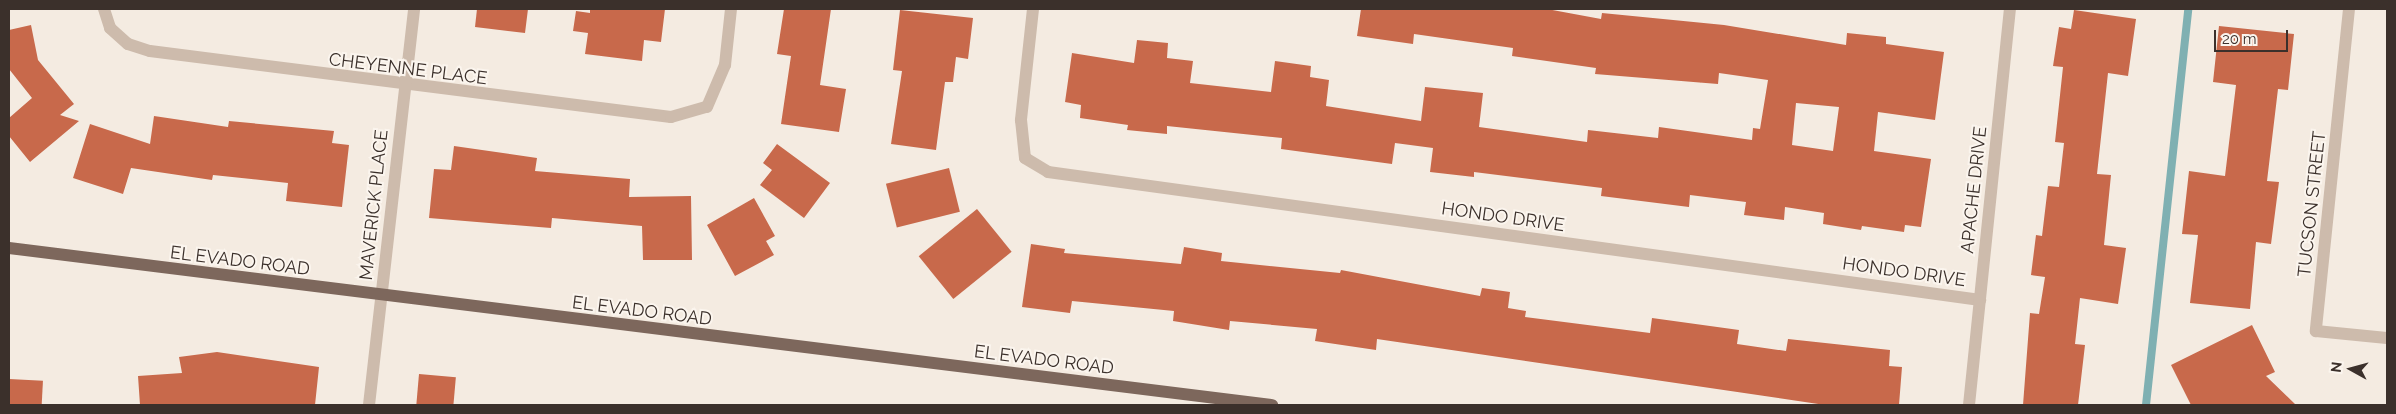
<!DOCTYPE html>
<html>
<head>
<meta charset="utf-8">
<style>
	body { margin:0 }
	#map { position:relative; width:2396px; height:414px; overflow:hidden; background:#f4ebe1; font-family:Raleway,sans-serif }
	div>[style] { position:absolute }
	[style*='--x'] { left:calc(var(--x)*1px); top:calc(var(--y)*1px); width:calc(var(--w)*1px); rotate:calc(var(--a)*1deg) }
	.stream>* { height:8px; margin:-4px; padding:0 4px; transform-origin:4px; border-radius:4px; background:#7fb0b2 }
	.building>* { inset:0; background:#c8694b; transform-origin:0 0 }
	.minor>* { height:12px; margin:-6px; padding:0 6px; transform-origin:6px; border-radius:6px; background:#cdbbac }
	.major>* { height:12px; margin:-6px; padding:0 6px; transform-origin:6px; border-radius:6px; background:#7d675c }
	span { translate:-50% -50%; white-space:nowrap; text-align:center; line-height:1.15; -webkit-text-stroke:4px #fbf5ee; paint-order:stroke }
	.street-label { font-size:18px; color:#3b302b }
	.frame { position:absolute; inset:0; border:10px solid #3b302b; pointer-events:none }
	.north { position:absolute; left:2326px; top:344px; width:50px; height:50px; -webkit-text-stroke:4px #fbf5ee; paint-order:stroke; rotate:277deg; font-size:14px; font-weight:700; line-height:20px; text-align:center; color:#3b302b }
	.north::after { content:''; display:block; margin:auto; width:18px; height:22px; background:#3b302b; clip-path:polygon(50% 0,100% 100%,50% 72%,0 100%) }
	.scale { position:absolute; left:2214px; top:30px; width:74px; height:22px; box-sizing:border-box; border:2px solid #3b302b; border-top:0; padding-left:6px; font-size:15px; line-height:18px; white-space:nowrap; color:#3b302b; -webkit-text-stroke:4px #fbf5ee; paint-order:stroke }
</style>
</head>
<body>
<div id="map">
	<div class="stream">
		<div style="--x:2146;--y:405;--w:398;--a:-83.9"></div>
	</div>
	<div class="building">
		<div style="clip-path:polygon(477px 9px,528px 9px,525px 33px,475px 27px)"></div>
		<div style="clip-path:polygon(590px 9px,665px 9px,661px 42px,644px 40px,642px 61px,585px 54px,588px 33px,573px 31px,576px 11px,590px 13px)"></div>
		<div style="clip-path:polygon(784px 9px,831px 9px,820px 85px,846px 89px,839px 132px,781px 124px,791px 56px,777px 54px)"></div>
		<div style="clip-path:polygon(evenodd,1361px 9px,1547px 9px,1601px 19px,1602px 13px,1724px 25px,1846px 45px,1847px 33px,1886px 37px,1886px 44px,1944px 52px,1935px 120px,1878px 112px,1874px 151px,1931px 159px,1921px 227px,1905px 225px,1904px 232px,1862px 226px,1861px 230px,1823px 224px,1824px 213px,1785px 207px,1784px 220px,1744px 215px,1746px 202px,1690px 195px,1689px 207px,1601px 196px,1602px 188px,1474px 172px,1474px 177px,1430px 172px,1433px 148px,1395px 143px,1392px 164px,1281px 149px,1282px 138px,1167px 126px,1167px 134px,1127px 130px,1128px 125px,1080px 118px,1081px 105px,1065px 102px,1072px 53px,1134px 63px,1137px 40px,1168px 43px,1167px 58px,1193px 61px,1190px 83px,1271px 92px,1275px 61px,1311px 66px,1310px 77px,1329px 80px,1326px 106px,1421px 121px,1425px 87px,1483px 93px,1479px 127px,1587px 142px,1588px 130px,1658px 138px,1659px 127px,1752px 140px,1753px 128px,1760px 129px,1768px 80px,1719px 73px,1718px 84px,1595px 74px,1596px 68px,1512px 56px,1513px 48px,1414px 34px,1413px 44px,1357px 36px,1361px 9px,1796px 103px,1839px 107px,1833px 151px,1792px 145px,1796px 103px)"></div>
		<div style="clip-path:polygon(900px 10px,973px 18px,968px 59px,956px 57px,953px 82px,945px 82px,936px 150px,891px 144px,902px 71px,893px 70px)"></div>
		<div style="clip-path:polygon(2074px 10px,2136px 19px,2128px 76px,2108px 73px,2097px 174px,2111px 175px,2104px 245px,2126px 248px,2118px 304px,2080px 298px,2075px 344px,2085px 345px,2078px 405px,2023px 405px,2030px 313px,2039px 314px,2045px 277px,2031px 275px,2036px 235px,2042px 236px,2048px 186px,2059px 187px,2064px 143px,2055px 142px,2063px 67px,2053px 66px,2059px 27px,2071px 29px)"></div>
		<div style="clip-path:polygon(31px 25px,38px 60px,74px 104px,60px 115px,79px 121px,30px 162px,9px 136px,9px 118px,32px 98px,9px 69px,9px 30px)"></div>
		<div style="clip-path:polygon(2219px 26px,2294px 34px,2288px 90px,2278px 89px,2267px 181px,2279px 182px,2271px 244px,2256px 242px,2250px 309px,2190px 303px,2198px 235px,2182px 234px,2189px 171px,2225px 176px,2236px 85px,2213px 82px)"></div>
		<div style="clip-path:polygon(154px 116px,228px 127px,229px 121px,334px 131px,332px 143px,349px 145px,342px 207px,286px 201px,288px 183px,213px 175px,212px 180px,131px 168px,123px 194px,73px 178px,90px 124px,150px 144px)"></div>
		<div style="clip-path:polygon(777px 144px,830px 183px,804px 218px,760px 185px,772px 170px,763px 163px)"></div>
		<div style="clip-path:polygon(454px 146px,537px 158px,535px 171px,630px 179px,629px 197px,691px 196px,692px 260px,643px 260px,642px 226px,552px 218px,551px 228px,429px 218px,434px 169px,451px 170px)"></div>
		<div style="left:949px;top:168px;width:45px;height:65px;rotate:76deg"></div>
		<div style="clip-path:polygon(754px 198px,775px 236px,766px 241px,774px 255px,735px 276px,707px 225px)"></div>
		<div style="left:977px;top:209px;width:55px;height:75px;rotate:51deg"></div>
		<div style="clip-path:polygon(1031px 244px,1065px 249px,1064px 253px,1181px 264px,1184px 247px,1222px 253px,1221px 261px,1340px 273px,1341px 270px,1480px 296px,1482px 288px,1510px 292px,1508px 308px,1526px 311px,1525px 317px,1650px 333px,1652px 318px,1739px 330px,1737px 344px,1786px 351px,1788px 339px,1890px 350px,1889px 366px,1902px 367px,1899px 405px,1825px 405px,1377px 339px,1376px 350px,1315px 341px,1317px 329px,1230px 321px,1229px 330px,1173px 321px,1174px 311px,1072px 301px,1070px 313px,1022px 307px)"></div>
		<div style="clip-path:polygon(2252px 325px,2275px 372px,2266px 376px,2296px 405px,2191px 405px,2171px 365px)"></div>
		<div style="clip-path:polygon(217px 352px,319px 367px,315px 405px,140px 405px,138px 376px,182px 373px,179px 357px)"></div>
		<div style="left:419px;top:374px;width:37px;height:31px;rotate:5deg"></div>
		<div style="left:9px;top:379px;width:34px;height:26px;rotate:3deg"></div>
	</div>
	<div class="minor">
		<div style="--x:104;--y:9;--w:20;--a:72"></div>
		<div style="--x:110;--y:28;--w:24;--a:42"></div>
		<div style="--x:128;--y:44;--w:23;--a:18"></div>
		<div style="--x:150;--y:51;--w:525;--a:7.22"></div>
		<div style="--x:671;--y:117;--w:37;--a:-16"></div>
		<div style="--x:707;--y:107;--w:46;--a:-66.8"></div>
		<div style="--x:725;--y:65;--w:56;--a:-83.9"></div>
		<div style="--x:1033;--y:9;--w:112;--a:96.2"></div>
		<div style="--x:1021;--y:120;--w:38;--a:84"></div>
		<div style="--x:1025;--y:158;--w:27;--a:31"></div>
		<div style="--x:1048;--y:172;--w:941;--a:7.82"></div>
		<div style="--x:2349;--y:9;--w:324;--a:95.9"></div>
		<div style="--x:2316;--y:331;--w:71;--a:5.6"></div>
		<div style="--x:369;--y:405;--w:399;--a:-83.5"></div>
		<div style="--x:1969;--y:405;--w:398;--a:-84.1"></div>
	</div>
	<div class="major">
		<div style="--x:9;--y:248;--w:1273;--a:7.09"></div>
	</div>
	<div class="street-label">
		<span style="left:408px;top:69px;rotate:7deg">CHEYENNE PLACE</span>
		<span style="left:1974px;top:190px;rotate:-84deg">APACHE DRIVE</span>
		<span style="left:2312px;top:204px;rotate:-84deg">TUCSON STREET</span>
		<span style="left:374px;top:205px;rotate:-84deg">MAVERICK PLACE</span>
		<span style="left:1503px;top:217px;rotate:8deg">HONDO DRIVE</span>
		<span style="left:240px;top:261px;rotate:7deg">EL EVADO ROAD</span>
		<span style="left:1904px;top:272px;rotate:8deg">HONDO DRIVE</span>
		<span style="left:642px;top:311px;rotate:7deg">EL EVADO ROAD</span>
		<span style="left:1044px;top:360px;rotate:7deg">EL EVADO ROAD</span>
	</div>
	<div class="frame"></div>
	<div class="north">N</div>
	<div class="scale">20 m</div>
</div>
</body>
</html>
